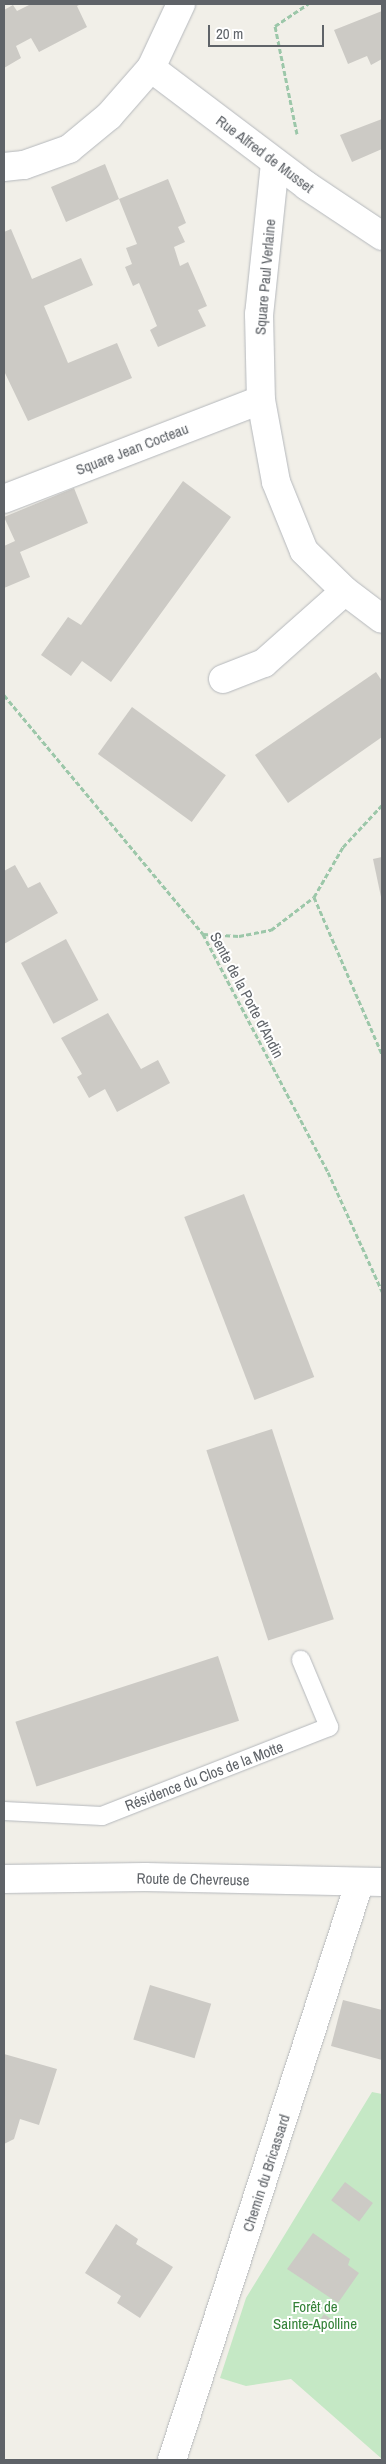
<!DOCTYPE html>
<html>
<head>
<meta charset="utf-8">
<style>
	body { margin:0 }
	#map { position:relative; width:386px; height:2464px; overflow:hidden; background:#f1efe8; font-family:"Archivo Narrow",sans-serif }
	div>[style] { position:absolute }
	[style*='--x'] { left:calc(var(--x)*1px); top:calc(var(--y)*1px); width:calc(var(--w)*1px); rotate:calc(var(--a)*1deg) }
	.green>* { inset:0; background:#c5e8c5 }
	.building>* { inset:0; background:#cccac5; transform-origin:0 0 }
	.path>* { height:3px; margin-top:-1.5px; transform-origin:0; background:repeating-linear-gradient(90deg,#9cc7a9 0 5px,transparent 0 7.5px) }
	.roads { filter:drop-shadow(0 0 1px #b5b8bc) drop-shadow(0 0 1px #b5b8bc) }
	.service>* { height:18px; margin:-9px; padding:0 9px; transform-origin:9px; border-radius:9px; background:#fff }
	.minor>* { height:28px; margin:-14px; padding:0 14px; transform-origin:14px; border-radius:14px; background:#fff }
	.tertiary>* { height:28px; margin:-14px; padding:0 14px; transform-origin:14px; border-radius:14px; background:#fff }
	span { translate:-50% -50%; white-space:nowrap; text-align:center; line-height:1.15; -webkit-text-stroke:4px #fff; paint-order:stroke }
	.street-label { font-size:15px; color:#5f6368 }
	.park-label { font-size:15px; color:#348238 }
	.frame { position:absolute; inset:0; border:5px solid #5f6368; pointer-events:none }
	.scale { position:absolute; left:208px; top:25px; width:116px; height:22px; box-sizing:border-box; border:2px solid #5f6368; border-top:0; padding-left:6px; font-size:15px; line-height:18px; white-space:nowrap; color:#5f6368; -webkit-text-stroke:4px #fff; paint-order:stroke }
</style>
</head>
<body>
<div id="map">
	<div class="green">
		<div style="clip-path:polygon(372px 2092px,382px 2094px,382px 2459px,291px 2379px,246px 2386px,220px 2378px,246px 2298px)"></div>
	</div>
	<div class="building">
		<div style="clip-path:polygon(31px 4px,81px 4px,77px 6px,87px 27px,39px 52px,31px 38px,16px 46px,21px 58px,4px 68px,4px 10px,13px 5px,17px 11px)"></div>
		<div style="clip-path:polygon(382px 11px,382px 59px,371px 65px,367px 56px,348px 64px,334px 30px)"></div>
		<div style="clip-path:polygon(382px 119px,382px 149px,352px 162px,340px 135px)"></div>
		<div style="clip-path:polygon(105px 164px,119px 199px,168px 179px,186px 223px,178px 227px,185px 242px,174px 247px,180px 266px,188px 262px,207px 306px,198px 310px,206px 326px,158px 347px,150px 330px,157px 326px,139px 283px,133px 286px,125px 267px,132px 264px,126px 248px,137px 244px,119px 199px,66px 222px,51px 187px)"></div>
		<div style="clip-path:polygon(11px 229px,32px 279px,81px 258px,93px 285px,44px 306px,68px 363px,117px 343px,132px 378px,28px 421px,4px 371px,4px 232px)"></div>
		<div style="clip-path:polygon(183px 481px,231px 517px,111px 682px,82px 661px,71px 676px,41px 655px,68px 617px,81px 625px)"></div>
		<div style="clip-path:polygon(74px 488px,88px 523px,20px 552px,30px 577px,4px 588px,4px 546px,15px 541px,4px 517px)"></div>
		<div style="clip-path:polygon(376px 672px,382px 681px,382px 737px,288px 803px,255px 755px)"></div>
		<div style="left:132px;top:707px;width:116px;height:58px;rotate:36deg"></div>
		<div style="clip-path:polygon(382px 857px,382px 897px,381px 897px,373px 859px)"></div>
		<div style="clip-path:polygon(15px 865px,28px 888px,40px 882px,58px 913px,4px 944px,4px 871px)"></div>
		<div style="left:66px;top:939px;width:69px;height:51px;rotate:62deg"></div>
		<div style="clip-path:polygon(108px 1013px,141px 1069px,158px 1060px,170px 1083px,117px 1112px,105px 1089px,89px 1098px,77px 1077px,82px 1074px,61px 1038px)"></div>
		<div style="left:244px;top:1194px;width:196px;height:64px;rotate:69deg"></div>
		<div style="left:272px;top:1429px;width:200px;height:69px;rotate:72deg"></div>
		<div style="left:218px;top:1656px;width:68px;height:213px;rotate:72deg"></div>
		<div style="left:150px;top:1985px;width:64px;height:57px;rotate:17deg"></div>
		<div style="clip-path:polygon(343px 2000px,382px 2010px,382px 2060px,331px 2046px)"></div>
		<div style="clip-path:polygon(4px 2054px,57px 2069px,39px 2125px,20px 2119px,14px 2139px,4px 2144px)"></div>
		<div style="left:345px;top:2182px;width:35px;height:23px;rotate:37deg"></div>
		<div style="clip-path:polygon(116px 2224px,138px 2239px,136px 2244px,173px 2267px,140px 2318px,117px 2303px,121px 2296px,85px 2273px)"></div>
		<div style="clip-path:polygon(313px 2233px,350px 2259px,348px 2265px,359px 2273px,338px 2303px,287px 2269px)"></div>
		<div style="left:324px;top:2314px;width:12px;height:13px;rotate:35deg"></div>
	</div>
	<div class="path">
		<div style="--x:297;--y:134;--w:110;--a:-101.5"></div>
		<div style="--x:275;--y:26;--w:40;--a:-34"></div>
		<div style="--x:4;--y:695;--w:311;--a:50.2"></div>
		<div style="--x:203;--y:934;--w:269;--a:62.3"></div>
		<div style="--x:328;--y:1172;--w:131;--a:65.6"></div>
		<div style="--x:314;--y:897;--w:58;--a:-59.9"></div>
		<div style="--x:343;--y:847;--w:57;--a:-47.1"></div>
		<div style="--x:203;--y:934;--w:36;--a:3"></div>
		<div style="--x:239;--y:936;--w:33;--a:-11"></div>
		<div style="--x:271;--y:930;--w:54;--a:-37.5"></div>
		<div style="--x:314;--y:897;--w:171;--a:66.6"></div>
	</div>
	<div class="roads">
		<div class="service">
			<div style="--x:4;--y:1811;--w:98;--a:2.9"></div>
			<div style="--x:102;--y:1816;--w:244;--a:-21.4"></div>
			<div style="--x:329;--y:1727;--w:73;--a:-112.7"></div>
		</div>
		<div class="minor">
			<div style="--x:151;--y:68;--w:196;--a:37.1"></div>
			<div style="--x:307;--y:186;--w:90;--a:33.7"></div>
			<div style="--x:275;--y:163;--w:152;--a:96"></div>
			<div style="--x:259;--y:314;--w:86;--a:88.7"></div>
			<div style="--x:261;--y:400;--w:83;--a:79.6"></div>
			<div style="--x:276;--y:482;--w:74;--a:67.9"></div>
			<div style="--x:304;--y:551;--w:57;--a:44.3"></div>
			<div style="--x:345;--y:591;--w:46;--a:37.1"></div>
			<div style="--x:4;--y:167;--w:20;--a:-6"></div>
			<div style="--x:24;--y:165;--w:48;--a:-19.6"></div>
			<div style="--x:69;--y:149;--w:52;--a:-39.5"></div>
			<div style="--x:109;--y:116;--w:64;--a:-48.8"></div>
			<div style="--x:151;--y:68;--w:71;--a:-64.9"></div>
			<div style="--x:4;--y:499;--w:275;--a:-21.1"></div>
			<div style="--x:223;--y:679;--w:44;--a:-21.3"></div>
			<div style="--x:264;--y:663;--w:108;--a:-41.6"></div>
			<div style="--x:172;--y:2460;--w:606;--a:-72.01"></div>
		</div>
		<div class="tertiary">
			<div style="--x:4;--y:1879;--w:141;--a:-0.8"></div>
			<div style="--x:145;--y:1877;--w:237;--a:1.2"></div>
		</div>
	</div>
	<div class="street-label">
		<span style="left:265px;top:154px;rotate:37deg">Rue Alfred de Musset</span>
		<span style="left:265px;top:277px;rotate:-85deg">Square Paul Verlaine</span>
		<span style="left:132px;top:449px;rotate:-21deg">Square Jean Cocteau</span>
		<span style="left:247px;top:995px;rotate:62deg">Sente de la Porte d'Andin</span>
		<span style="left:204px;top:1776px;rotate:-21deg">Résidence du Clos de la Motte</span>
		<span style="left:193px;top:1879px;rotate:1deg">Route de Chevreuse</span>
		<span style="left:266px;top:2173px;rotate:-72deg">Chemin du Bricassard</span>
	</div>
	<div class="park-label">
		<span style="left:315px;top:2315px">Forêt de<br>Sainte-Apolline</span>
	</div>
	<div class="frame"></div>
	<div class="scale">20 m</div>
</div>
</body>
</html>
